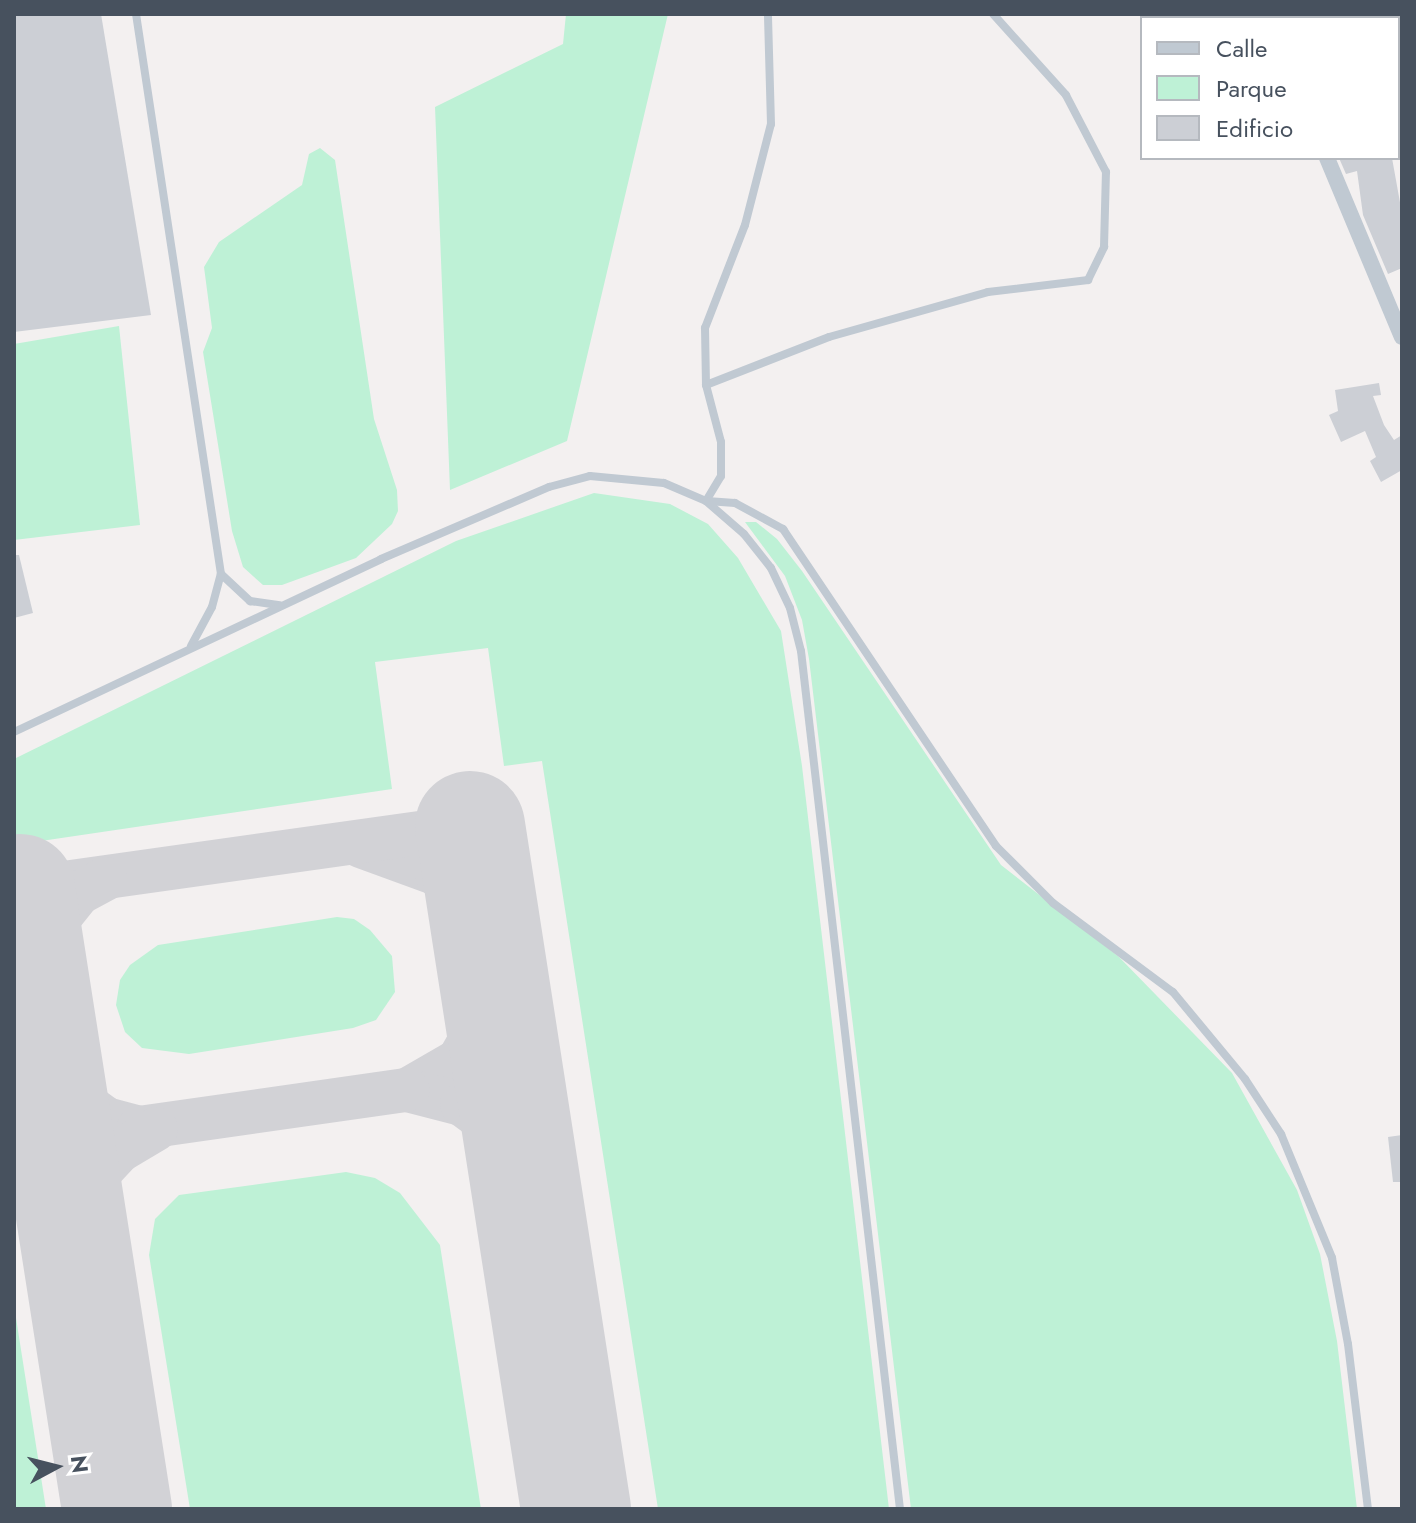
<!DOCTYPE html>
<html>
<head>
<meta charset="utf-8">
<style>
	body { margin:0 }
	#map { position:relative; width:1416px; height:1523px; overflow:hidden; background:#f3f0f0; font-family:Jost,sans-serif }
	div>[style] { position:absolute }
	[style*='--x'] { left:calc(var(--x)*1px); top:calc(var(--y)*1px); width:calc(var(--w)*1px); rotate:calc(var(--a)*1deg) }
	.green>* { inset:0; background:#bef1d6 }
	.taxiway>* { height:44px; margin:-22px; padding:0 22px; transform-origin:22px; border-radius:22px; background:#d2d2d6 }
	.runway>* { height:110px; margin:-55px; padding:0 55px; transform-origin:55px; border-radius:55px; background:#d2d2d6 }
	.building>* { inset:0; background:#cccfd5 }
	.service>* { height:8px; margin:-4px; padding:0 4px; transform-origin:4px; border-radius:4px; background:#c0c9d2 }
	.minor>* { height:16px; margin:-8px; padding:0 8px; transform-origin:8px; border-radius:8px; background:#c0c9d2 }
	span { translate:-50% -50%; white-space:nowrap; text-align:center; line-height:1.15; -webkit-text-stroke:7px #fff; paint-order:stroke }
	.frame { position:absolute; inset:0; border:16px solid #47515e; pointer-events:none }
	.legend { position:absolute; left:1140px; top:16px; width:260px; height:144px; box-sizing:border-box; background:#fff; border:2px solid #b5b9bf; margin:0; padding:10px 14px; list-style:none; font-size:24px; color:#47515e }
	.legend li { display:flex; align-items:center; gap:16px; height:40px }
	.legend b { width:40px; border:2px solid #b5b9bf }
	.north { position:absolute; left:16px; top:1427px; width:80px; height:80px; -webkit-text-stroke:6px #fff; paint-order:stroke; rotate:83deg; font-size:22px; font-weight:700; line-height:32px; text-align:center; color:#47515e }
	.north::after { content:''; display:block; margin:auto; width:28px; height:36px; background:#47515e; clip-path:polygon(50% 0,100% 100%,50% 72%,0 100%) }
</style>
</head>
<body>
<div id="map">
	<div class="green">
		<div style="clip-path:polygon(566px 14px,668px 14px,567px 441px,450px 490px,435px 107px,563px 44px)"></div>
		<div style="clip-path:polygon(320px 148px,335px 160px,374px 419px,397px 490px,398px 511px,392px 524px,356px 558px,282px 585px,263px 585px,243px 567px,232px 531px,203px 352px,212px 328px,204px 267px,219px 242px,302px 185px,309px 154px)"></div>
		<div style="clip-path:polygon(119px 326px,140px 525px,14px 540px,14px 344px)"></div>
		<div style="clip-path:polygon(594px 493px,670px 504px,708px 524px,738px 558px,781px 631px,802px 766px,889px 1509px,658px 1509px,542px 761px,504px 766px,488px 648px,375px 662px,392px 789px,14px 845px,14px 759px,456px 541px)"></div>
		<div style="clip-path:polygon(745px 522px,756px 522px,777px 539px,802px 571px,1001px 865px,1119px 957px,1232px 1073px,1297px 1190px,1320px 1254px,1337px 1341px,1357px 1509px,911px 1509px,809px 659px,802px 620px,785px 576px)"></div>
		<div style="clip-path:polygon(337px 917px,354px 919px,370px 930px,392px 956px,395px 992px,376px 1020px,353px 1028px,189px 1054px,142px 1048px,125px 1032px,116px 1005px,120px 980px,130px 965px,158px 945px)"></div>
		<div style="clip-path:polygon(346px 1172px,375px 1178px,400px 1193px,440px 1245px,481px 1509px,190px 1509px,149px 1255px,155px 1219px,179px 1195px)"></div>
		<div style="clip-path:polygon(14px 1305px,46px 1509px,14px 1509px)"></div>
	</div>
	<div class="taxiway">
		<div style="--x:361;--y:846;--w:81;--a:20.2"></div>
		<div style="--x:437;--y:874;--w:66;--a:44.4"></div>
		<div style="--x:14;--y:890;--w:460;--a:-8"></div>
		<div style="--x:496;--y:994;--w:76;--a:119.3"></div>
		<div style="--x:459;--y:1060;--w:60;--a:150"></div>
		<div style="--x:407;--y:1090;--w:57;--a:14.3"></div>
		<div style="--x:462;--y:1104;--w:72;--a:36.6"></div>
		<div style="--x:39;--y:999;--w:33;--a:-92"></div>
		<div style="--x:38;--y:966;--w:34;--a:-75"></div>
		<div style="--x:47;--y:933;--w:51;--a:-51.3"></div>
		<div style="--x:79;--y:893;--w:30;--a:-28"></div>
		<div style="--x:47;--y:1049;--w:56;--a:58.9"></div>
		<div style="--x:76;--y:1097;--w:37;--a:36"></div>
		<div style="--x:106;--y:1119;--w:34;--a:15"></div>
		<div style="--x:139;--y:1128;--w:271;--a:-8.1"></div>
		<div style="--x:77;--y:1249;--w:45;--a:-83.7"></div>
		<div style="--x:82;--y:1204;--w:30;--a:-64"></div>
		<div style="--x:95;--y:1177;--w:35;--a:-47"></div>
		<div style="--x:119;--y:1151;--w:43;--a:-30.7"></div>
	</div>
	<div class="runway">
		<div style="--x:470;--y:826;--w:691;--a:81.18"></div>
		<div style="--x:20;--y:889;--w:628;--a:81.11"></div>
	</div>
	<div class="building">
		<div style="clip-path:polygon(14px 14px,101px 14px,151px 315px,14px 332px)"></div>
		<div style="clip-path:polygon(1339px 158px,1392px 158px,1401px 208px,1402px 268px,1388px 274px,1363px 215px,1357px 171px,1346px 174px)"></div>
		<div style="clip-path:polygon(1379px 383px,1381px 395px,1373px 396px,1384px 425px,1394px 440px,1402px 435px,1402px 470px,1381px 482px,1370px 461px,1376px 457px,1365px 431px,1341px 442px,1329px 415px,1338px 411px,1335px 390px)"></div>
		<div style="clip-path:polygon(14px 555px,19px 555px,33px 613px,14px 618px)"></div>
		<div style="clip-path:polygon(1402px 1135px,1402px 1182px,1393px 1182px,1388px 1137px)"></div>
	</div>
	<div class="service">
		<div style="--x:136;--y:14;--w:566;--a:81.37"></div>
		<div style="--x:221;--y:574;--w:40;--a:43"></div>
		<div style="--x:250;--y:601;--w:30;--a:8"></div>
		<div style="--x:706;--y:385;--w:132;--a:-21.3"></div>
		<div style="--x:829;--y:337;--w:165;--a:-15.8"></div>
		<div style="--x:988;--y:292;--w:101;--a:-6.8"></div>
		<div style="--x:1088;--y:280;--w:37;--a:-64"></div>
		<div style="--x:1104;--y:247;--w:75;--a:-88.5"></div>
		<div style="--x:1106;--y:172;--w:87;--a:-117.5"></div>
		<div style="--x:1066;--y:95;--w:109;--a:-132"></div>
		<div style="--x:706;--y:501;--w:29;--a:-59"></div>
		<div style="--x:721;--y:476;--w:34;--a:-90"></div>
		<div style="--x:721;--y:442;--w:59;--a:-104.7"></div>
		<div style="--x:706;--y:385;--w:57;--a:-91"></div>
		<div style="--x:705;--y:328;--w:110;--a:-68.8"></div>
		<div style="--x:745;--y:225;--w:104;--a:-75.6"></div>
		<div style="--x:771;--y:124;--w:110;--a:-91.6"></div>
		<div style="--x:707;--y:501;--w:28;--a:4"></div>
		<div style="--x:735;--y:503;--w:55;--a:28.4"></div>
		<div style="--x:783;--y:529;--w:382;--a:56.1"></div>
		<div style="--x:996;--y:846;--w:81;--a:45"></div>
		<div style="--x:1053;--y:903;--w:149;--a:36.6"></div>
		<div style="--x:1173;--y:992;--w:113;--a:50.4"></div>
		<div style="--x:1245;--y:1079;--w:66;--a:56.8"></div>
		<div style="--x:1281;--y:1134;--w:134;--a:67.6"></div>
		<div style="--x:1332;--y:1258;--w:87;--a:79.5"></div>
		<div style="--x:1348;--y:1344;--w:166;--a:83.1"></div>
		<div style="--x:191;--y:646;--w:44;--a:-61.7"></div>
		<div style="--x:212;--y:607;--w:34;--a:-75"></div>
		<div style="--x:14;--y:732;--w:406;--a:-25.2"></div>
		<div style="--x:381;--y:559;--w:183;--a:-23.2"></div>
		<div style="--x:549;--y:487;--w:42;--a:-15"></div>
		<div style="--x:590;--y:476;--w:74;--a:5.4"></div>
		<div style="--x:664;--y:483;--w:46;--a:23.2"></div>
		<div style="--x:706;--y:501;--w:50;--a:41"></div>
		<div style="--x:744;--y:534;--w:43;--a:51.5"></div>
		<div style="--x:771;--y:568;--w:44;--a:64.6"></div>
		<div style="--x:790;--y:608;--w:44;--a:75.7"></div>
		<div style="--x:801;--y:651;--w:864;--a:83.42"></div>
	</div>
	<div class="minor">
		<div style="--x:1265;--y:14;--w:4;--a:76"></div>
		<div style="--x:1398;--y:58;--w:4;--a:0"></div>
		<div style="--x:1327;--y:158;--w:194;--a:67.3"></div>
	</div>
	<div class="frame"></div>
	<ul class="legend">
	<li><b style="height:10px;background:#c0c9d2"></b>Calle</li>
	<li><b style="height:22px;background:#bef1d6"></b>Parque</li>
	<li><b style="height:22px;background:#cccfd5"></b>Edificio</li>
	</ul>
	<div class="north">N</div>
</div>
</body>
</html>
